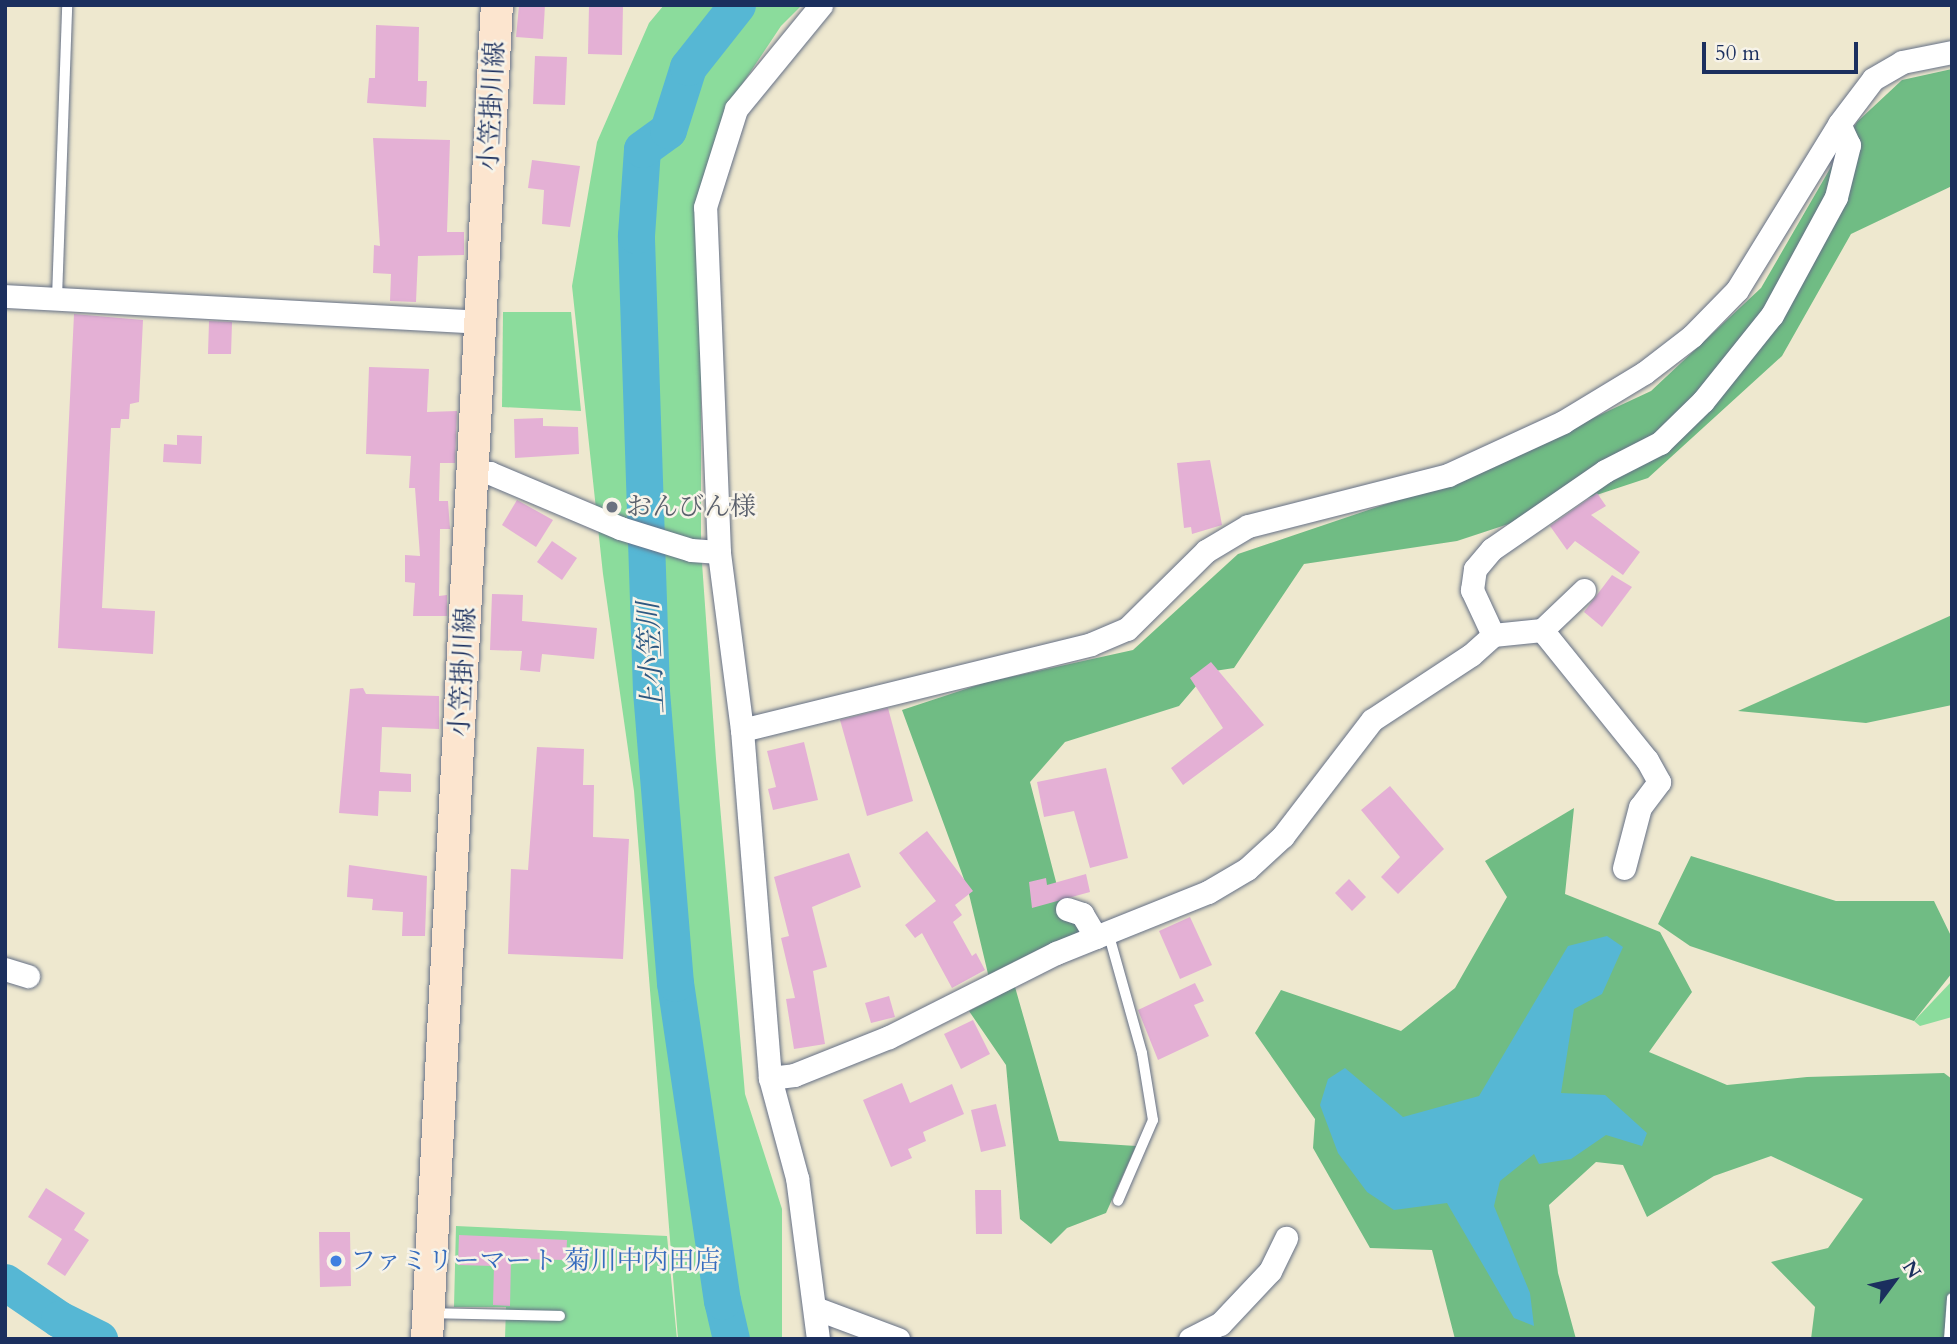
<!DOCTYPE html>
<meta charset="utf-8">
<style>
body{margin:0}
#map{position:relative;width:1957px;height:1344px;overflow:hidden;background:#eee8cf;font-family:Cardo,"Noto Serif JP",serif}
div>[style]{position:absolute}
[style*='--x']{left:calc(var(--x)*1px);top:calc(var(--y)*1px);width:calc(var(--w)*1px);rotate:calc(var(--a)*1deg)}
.green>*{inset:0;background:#8bdc9c}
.forest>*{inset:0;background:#70bc84}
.water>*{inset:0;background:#56b7d4}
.river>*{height:37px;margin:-18.5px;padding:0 18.5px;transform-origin:18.5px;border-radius:18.5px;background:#56b7d4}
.building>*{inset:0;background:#e4b0d5}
.roads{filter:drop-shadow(0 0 2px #657086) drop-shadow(0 0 2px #657086)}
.service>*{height:10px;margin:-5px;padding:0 5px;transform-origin:5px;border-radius:5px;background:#fff}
.minor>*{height:23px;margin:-11.5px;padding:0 11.5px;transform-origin:11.5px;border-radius:11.5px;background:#fff}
.secondary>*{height:32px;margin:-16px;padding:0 16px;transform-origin:16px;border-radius:16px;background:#fce5cf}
.dots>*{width:19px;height:19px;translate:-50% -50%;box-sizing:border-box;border:4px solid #f7f3e8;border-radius:50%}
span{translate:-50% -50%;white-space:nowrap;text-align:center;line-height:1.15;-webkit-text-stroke:5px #f7f3e8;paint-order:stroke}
.street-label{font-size:26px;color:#1b2f5e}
.worship-label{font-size:26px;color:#5b616d}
.left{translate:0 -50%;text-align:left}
.shop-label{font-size:26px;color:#366cbe}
.water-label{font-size:28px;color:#2d5881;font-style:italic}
.frame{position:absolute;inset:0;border:7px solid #1b2f5e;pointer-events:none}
.north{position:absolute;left:1859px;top:1246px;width:70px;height:70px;-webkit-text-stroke:5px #f7f3e8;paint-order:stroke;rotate:57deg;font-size:19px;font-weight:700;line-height:28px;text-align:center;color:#1b2f5e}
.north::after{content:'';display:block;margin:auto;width:24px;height:32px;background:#1b2f5e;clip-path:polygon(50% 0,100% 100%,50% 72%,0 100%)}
.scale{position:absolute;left:1702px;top:42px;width:156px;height:32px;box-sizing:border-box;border:4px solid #1b2f5e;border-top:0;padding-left:9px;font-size:21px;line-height:24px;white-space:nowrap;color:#1b2f5e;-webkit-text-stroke:5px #f7f3e8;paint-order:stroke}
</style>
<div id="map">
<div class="green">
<div style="clip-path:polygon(664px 5px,802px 5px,781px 26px,727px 107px,701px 359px,701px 549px,716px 759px,745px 1094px,782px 1209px,782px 1339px,678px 1339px,634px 791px,603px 574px,572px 286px,597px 142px,649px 23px)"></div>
<div style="clip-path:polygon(503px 312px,571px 312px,581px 411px,502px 407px)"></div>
<div style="clip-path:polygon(1952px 981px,1952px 1017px,1920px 1026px,1914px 1021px)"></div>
<div style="clip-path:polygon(456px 1226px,667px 1236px,677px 1339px,505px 1339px,506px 1307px,454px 1307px)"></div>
</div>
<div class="forest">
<div style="clip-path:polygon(1952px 69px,1952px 186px,1851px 234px,1782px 356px,1648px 478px,1457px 541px,1304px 564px,1234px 668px,1208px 672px,1179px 706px,1065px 742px,1030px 782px,1061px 901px,1098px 931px,989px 978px,968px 890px,902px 710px,987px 682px,1133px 650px,1238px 554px,1469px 476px,1651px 391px,1761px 288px,1857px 122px,1902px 80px)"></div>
<div style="clip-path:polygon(1952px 615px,1952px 705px,1866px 723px,1738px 711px)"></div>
<div style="clip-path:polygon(1574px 808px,1565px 894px,1660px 932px,1692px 992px,1649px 1052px,1727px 1085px,1807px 1077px,1944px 1073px,1952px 1079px,1952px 1339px,1811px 1339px,1815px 1307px,1771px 1262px,1828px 1248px,1863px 1199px,1771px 1156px,1714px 1176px,1647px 1217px,1623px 1165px,1596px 1162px,1549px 1205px,1558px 1273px,1576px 1339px,1455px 1339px,1432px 1250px,1370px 1248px,1313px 1148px,1315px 1119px,1255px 1033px,1281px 990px,1401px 1031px,1455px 988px,1507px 897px,1485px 861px)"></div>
<div style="clip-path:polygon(1691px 856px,1836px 901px,1934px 901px,1952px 938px,1952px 973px,1914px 1021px,1690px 946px,1658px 924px)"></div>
<div style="clip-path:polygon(1015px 987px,1059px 1141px,1136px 1146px,1106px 1213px,1067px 1228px,1051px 1244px,1020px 1219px,1006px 1065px,969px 1011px)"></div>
</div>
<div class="water">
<div style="clip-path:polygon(1607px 936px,1623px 947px,1602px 994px,1574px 1009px,1561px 1093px,1605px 1095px,1647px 1133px,1642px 1146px,1606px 1135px,1571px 1159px,1539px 1164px,1534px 1154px,1500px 1181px,1494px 1206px,1530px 1293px,1534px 1326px,1514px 1318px,1447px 1203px,1394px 1210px,1367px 1192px,1338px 1153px,1320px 1105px,1328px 1079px,1345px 1068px,1403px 1117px,1479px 1096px,1568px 946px)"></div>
</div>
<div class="river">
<div style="--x:5;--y:1282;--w:65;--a:34.4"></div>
<div style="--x:59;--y:1319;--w:45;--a:26.6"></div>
<div style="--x:731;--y:1339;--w:39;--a:-103"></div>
<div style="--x:722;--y:1301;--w:321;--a:-98.4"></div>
<div style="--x:675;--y:983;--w:293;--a:-94.7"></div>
<div style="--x:651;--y:691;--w:456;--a:-91.9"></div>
<div style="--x:636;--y:235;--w:86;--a:-86"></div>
<div style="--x:642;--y:149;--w:32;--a:-36"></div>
<div style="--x:668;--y:130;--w:66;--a:-72.4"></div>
<div style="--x:688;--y:67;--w:79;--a:-51.7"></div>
</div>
<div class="building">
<div style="clip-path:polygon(519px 5px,545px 5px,543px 39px,516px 37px)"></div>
<div style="clip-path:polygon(589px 5px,623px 5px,622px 55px,588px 54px)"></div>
<div style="clip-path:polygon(376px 25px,419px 27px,418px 81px,427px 81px,426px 107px,367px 103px,369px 78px,375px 78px)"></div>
<div style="clip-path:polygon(535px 56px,567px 57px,565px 105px,533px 104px)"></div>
<div style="clip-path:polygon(373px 138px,450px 140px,447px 232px,464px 232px,464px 255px,418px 256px,416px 302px,390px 301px,391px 274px,373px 273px,374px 245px,380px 246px)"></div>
<div style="clip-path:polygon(532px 160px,580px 166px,570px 227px,542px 224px,544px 190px,528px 188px)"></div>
<div style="clip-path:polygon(74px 314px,143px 320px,139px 402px,130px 404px,129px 419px,121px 419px,120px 428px,111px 428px,102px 608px,155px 611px,153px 654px,58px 648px)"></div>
<div style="clip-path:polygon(209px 321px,232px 322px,231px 354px,208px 354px)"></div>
<div style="clip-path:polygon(369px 367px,429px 369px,427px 412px,457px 411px,455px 463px,440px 463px,439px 501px,448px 501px,450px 529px,440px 529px,439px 596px,447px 595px,447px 616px,413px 616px,415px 583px,405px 582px,405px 555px,420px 556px,415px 488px,409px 488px,411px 456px,366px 454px)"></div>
<div style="clip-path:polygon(543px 418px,543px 426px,578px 427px,579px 454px,515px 458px,514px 419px)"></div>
<div style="clip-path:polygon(177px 435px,202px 436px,201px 464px,163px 462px,164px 444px,177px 445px)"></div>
<div style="clip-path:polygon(1210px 460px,1222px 525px,1192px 534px,1191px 527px,1184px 528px,1177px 463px)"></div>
<div style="clip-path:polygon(1597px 493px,1606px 506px,1591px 515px,1640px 552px,1623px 575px,1575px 541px,1567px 550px,1550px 526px)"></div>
<div style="clip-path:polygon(517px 500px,553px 520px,536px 547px,502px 525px)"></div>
<div style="clip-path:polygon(552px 541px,577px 558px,562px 580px,537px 562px)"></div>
<div style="clip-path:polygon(1612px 575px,1632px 587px,1602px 627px,1584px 612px)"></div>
<div style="clip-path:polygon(492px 594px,523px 595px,522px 621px,597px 628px,594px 659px,542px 654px,540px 672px,520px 670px,522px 651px,490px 650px)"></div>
<div style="clip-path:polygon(1211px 662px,1264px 725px,1183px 785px,1171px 768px,1223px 728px,1190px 678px)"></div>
<div style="clip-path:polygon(363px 688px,366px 694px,439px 696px,439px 729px,382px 727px,380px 772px,411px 774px,411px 792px,379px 791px,378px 816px,339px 813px,350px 689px)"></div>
<div style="clip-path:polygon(888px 708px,913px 801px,867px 816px,840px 720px)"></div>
<div style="clip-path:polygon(804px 742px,818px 800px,773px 810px,768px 789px,776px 787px,767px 751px)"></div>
<div style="clip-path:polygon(537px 747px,584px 749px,583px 785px,594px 785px,593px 837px,629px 839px,623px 959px,508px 954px,511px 869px,528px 870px)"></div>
<div style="clip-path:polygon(1106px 768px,1128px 858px,1090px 868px,1074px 811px,1044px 817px,1037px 782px)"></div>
<div style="clip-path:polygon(1390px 786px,1444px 849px,1398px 894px,1381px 877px,1400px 857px,1361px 810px)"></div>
<div style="clip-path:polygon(927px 831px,973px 891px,955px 905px,962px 915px,953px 922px,972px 956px,976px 953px,985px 970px,952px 988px,922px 933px,915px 938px,905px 925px,936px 901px,899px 853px)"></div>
<div style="clip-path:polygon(849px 853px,861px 887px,812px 907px,827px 967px,813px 971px,825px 1044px,794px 1049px,786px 999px,795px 998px,781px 938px,789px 936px,774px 877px)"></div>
<div style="clip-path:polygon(349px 865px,427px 876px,425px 936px,402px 936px,403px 912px,372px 910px,373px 899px,347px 897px)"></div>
<div style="clip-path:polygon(1086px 874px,1090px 892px,1032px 908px,1029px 882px,1046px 878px,1047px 885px)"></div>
<div style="clip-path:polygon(1349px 879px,1366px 897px,1352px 911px,1335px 893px)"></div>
<div style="clip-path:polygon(1190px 917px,1212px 965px,1180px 979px,1159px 931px)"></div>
<div style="clip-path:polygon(1195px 983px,1204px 1001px,1194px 1005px,1209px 1036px,1158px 1060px,1138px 1010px)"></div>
<div style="clip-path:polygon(889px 996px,895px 1017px,871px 1023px,865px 1003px)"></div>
<div style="clip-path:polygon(973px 1020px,990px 1054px,961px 1069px,944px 1034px)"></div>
<div style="clip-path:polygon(902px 1083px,910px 1103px,952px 1084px,964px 1114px,923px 1132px,926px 1141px,908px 1149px,912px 1158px,891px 1167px,863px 1100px)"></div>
<div style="clip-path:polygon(996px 1104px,1006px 1146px,981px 1152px,971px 1110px)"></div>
<div style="clip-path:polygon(46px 1188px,85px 1213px,74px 1230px,89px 1240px,65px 1276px,47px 1264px,62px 1239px,28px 1217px)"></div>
<div style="clip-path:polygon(975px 1190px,1001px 1190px,1002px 1234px,976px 1234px)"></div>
<div style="clip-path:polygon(319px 1232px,350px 1232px,351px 1286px,320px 1287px)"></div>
<div style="clip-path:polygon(459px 1235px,567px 1240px,566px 1260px,511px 1259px,510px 1306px,493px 1305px,494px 1266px,458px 1265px)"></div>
</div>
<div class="roads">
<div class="service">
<div style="--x:57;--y:298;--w:293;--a:-88"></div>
<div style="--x:1108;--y:932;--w:126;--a:74.3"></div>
<div style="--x:1142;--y:1053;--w:68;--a:80.7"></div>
<div style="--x:1153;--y:1120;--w:88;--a:113.4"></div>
<div style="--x:430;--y:1313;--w:130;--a:1.3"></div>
<div style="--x:1949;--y:1339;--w:41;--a:-85.8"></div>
</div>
<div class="minor">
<div style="--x:5;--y:296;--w:477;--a:3.1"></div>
<div style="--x:473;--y:472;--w:17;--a:3"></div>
<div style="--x:490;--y:473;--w:141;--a:22.9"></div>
<div style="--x:620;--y:528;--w:74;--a:17.2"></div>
<div style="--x:691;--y:550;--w:28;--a:4"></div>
<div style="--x:1542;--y:630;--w:167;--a:51.1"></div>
<div style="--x:1647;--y:760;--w:25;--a:61"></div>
<div style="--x:1659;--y:782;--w:31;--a:127"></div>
<div style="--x:1640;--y:807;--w:63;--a:104.7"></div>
<div style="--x:1493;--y:635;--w:49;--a:-5.8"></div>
<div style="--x:1542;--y:630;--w:58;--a:-43.6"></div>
<div style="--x:742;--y:730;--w:359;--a:-13.8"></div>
<div style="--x:1091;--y:644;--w:39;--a:-23"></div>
<div style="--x:1127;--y:629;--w:111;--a:-44.6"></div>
<div style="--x:1206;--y:551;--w:49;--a:-30.8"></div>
<div style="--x:1248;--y:526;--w:206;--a:-14.3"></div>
<div style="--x:1448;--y:475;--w:127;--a:-24.7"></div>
<div style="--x:1563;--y:422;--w:95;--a:-31.2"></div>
<div style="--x:1644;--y:373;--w:61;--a:-37.6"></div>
<div style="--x:1692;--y:336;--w:64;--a:-45.6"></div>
<div style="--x:1737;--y:290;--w:195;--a:-58.4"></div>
<div style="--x:1839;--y:124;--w:56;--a:-52.9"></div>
<div style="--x:1873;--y:79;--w:34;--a:-30"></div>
<div style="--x:1902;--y:62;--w:51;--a:-11.3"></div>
<div style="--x:1067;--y:909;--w:16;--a:18"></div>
<div style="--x:1082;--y:914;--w:27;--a:59"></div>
<div style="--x:5;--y:969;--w:24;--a:17"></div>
<div style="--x:770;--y:1078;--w:24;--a:-7"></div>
<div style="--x:794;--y:1075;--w:102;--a:-21.8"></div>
<div style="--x:889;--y:1037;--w:187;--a:-26.7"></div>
<div style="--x:1056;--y:953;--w:164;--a:-21.9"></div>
<div style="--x:1208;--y:892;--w:45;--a:-30.5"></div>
<div style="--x:1247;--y:869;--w:49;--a:-42.5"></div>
<div style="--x:1283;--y:836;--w:146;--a:-52.5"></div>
<div style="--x:1372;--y:720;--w:118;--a:-33.3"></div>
<div style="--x:1471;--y:655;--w:30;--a:-42"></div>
<div style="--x:1493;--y:635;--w:50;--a:-115"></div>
<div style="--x:1472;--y:590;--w:21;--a:-82"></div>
<div style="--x:1475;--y:569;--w:26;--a:-50"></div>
<div style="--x:1492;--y:549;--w:137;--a:-34.6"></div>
<div style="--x:1605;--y:471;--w:62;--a:-27"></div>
<div style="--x:1660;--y:443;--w:60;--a:-44.3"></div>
<div style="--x:1703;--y:401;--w:110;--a:-51.3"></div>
<div style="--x:1772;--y:315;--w:134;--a:-61.5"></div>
<div style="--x:1836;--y:197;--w:54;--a:-76"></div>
<div style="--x:1849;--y:145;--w:23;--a:-115"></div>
<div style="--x:815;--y:1308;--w:89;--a:20.5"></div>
<div style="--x:818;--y:1339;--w:162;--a:-97.4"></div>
<div style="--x:797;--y:1178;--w:104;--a:-105.1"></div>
<div style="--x:770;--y:1078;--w:349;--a:-94.6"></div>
<div style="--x:742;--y:730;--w:179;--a:-97.4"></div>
<div style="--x:719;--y:552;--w:345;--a:-92.3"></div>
<div style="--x:705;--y:207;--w:103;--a:-72.4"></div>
<div style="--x:736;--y:109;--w:134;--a:-50.7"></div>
<div style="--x:1190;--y:1339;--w:34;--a:-27"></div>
<div style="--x:1220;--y:1324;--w:73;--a:-46.7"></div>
<div style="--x:1270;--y:1271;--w:37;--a:-64"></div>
</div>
<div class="secondary">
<div style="--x:427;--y:1339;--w:1336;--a:-87"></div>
</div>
</div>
<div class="dots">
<div style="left:612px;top:507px;background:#6b7280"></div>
<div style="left:336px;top:1261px;background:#3f7fe0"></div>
</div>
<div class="street-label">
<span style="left:492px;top:106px;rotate:-87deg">小笠掛川線</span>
<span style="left:463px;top:672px;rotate:-87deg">小笠掛川線</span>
</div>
<div class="worship-label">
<span class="left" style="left:626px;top:507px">おんびん様</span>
</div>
<div class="shop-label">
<span class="left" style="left:350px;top:1261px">ファミリーマート 菊川中内田店</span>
</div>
<div class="water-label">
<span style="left:651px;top:658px;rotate:-93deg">上小笠川</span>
</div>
<div class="frame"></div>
<div class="north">N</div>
<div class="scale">50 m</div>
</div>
